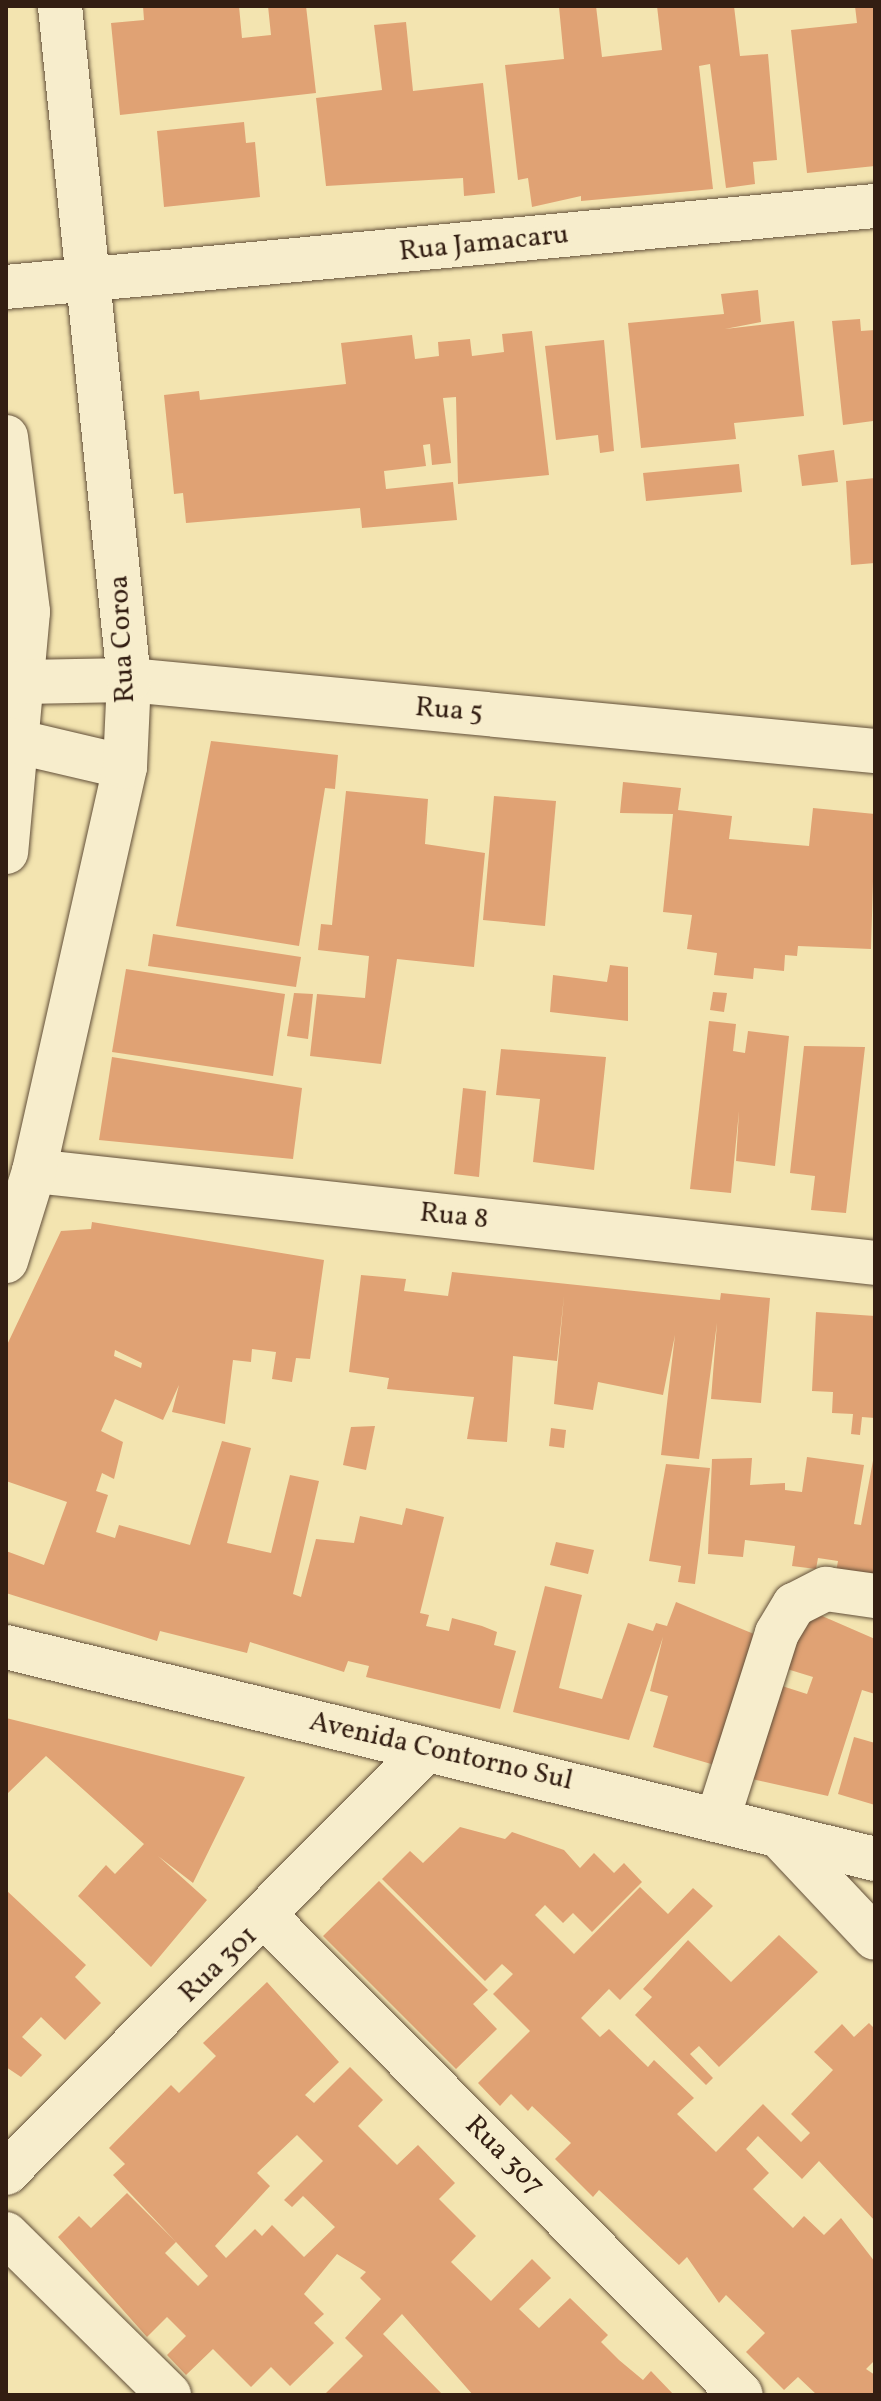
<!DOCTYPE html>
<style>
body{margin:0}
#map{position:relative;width:881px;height:2401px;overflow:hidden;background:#f3e4b0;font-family:Vollkorn,serif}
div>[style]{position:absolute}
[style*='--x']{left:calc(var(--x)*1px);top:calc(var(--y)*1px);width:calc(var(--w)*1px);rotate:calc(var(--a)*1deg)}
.building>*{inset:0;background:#e0a274}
.roads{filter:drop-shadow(0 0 2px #63503a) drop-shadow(0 0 2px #63503a)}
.minor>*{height:44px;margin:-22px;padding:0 22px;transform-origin:22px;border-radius:22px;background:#f7edcc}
.tertiary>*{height:44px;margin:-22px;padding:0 22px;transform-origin:22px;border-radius:22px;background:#f7edcc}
span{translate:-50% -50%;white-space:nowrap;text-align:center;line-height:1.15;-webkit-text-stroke:6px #f7edcc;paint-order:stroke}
.street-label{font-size:28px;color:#331e12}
.frame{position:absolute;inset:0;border:8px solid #331e12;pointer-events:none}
</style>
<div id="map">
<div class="building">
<div style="clip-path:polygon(143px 6px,239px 6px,242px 38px,271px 35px,268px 6px,306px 6px,316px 93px,120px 115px,111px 23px,144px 20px)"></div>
<div style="clip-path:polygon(596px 6px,602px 57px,662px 50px,657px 6px,734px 6px,740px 56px,768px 54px,777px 160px,753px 162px,755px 184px,726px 188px,710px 64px,699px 66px,713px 189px,581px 201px,581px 196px,532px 207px,528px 178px,518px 180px,505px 65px,564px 59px,559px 7px)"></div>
<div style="clip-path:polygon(855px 6px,875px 6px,875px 166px,807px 173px,791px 30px,857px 23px)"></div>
<div style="clip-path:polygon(406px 22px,413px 91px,483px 83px,495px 193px,464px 196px,463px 178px,326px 186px,316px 98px,382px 90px,374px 25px)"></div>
<div style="clip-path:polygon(244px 122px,246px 143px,255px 142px,260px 197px,164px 207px,157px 131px)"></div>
<div style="clip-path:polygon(758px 290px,761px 322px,725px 329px,794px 321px,804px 416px,734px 423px,736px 439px,641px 448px,628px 323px,724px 314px,721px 294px)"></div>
<div style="clip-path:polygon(860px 319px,861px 331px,875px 330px,875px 410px,873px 421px,843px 425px,832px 321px)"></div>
<div style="clip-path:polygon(532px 331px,549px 475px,458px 484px,456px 397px,443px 398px,451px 463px,432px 465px,430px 444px,423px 445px,426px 466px,384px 471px,386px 489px,453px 482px,457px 520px,362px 528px,360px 508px,186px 523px,183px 493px,174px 494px,164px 395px,199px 391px,200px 400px,346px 384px,341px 343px,412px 335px,415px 359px,439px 356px,438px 342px,470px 339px,472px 356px,504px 352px,502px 334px)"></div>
<div style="clip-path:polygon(604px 340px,614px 451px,600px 453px,598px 435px,556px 440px,545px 346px)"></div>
<div style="clip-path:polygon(834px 450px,838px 482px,802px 486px,798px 455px)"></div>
<div style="clip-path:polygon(739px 464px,742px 492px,646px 501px,643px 473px)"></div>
<div style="clip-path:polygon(875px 478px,875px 563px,851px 565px,846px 481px)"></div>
<div style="clip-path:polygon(211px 741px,338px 755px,335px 789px,325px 788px,299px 946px,176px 926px)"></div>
<div style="clip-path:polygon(623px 782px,681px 788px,678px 810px,732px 816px,729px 839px,809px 846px,813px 808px,875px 814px,871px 949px,798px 946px,797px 956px,785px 955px,784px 971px,754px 968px,753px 979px,714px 975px,717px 953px,687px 949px,692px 915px,663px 912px,673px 814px,620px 813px)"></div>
<div style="clip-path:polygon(346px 791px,428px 799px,425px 844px,485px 853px,474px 967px,397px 959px,381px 1064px,310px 1056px,317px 994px,365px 998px,369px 956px,318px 950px,321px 924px,332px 925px)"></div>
<div style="clip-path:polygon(494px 796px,556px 801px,545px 926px,483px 920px)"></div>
<div style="clip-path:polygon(153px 934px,301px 957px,296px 987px,148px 966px)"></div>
<div style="clip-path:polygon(610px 965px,628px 967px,628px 1021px,550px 1012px,553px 975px,607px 982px)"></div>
<div style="clip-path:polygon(126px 969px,285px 994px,273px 1076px,112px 1052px)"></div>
<div style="clip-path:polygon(713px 992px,727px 993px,724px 1012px,710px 1010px)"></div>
<div style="clip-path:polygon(294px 993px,313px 994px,308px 1039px,287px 1036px)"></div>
<div style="clip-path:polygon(709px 1021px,736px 1024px,733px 1051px,745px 1053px,748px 1031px,789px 1036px,775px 1166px,736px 1161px,739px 1111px,731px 1193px,690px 1189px)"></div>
<div style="clip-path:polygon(804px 1046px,865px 1047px,846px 1213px,811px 1210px,815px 1176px,790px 1173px)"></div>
<div style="clip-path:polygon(501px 1049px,606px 1057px,594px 1170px,533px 1162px,540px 1099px,496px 1095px)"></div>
<div style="clip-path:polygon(112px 1057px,302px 1088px,293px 1159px,99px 1140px)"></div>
<div style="clip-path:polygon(463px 1088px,486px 1091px,479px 1177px,454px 1174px)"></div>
<div style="clip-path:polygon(evenodd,92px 1222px,324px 1260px,310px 1359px,296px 1358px,292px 1382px,272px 1379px,276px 1352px,252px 1349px,251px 1362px,233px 1360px,225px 1424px,172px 1412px,179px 1385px,163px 1420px,115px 1399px,101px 1431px,123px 1442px,114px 1479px,102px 1473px,96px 1491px,108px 1495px,96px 1532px,115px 1538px,119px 1525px,190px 1545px,222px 1441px,251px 1448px,227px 1543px,271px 1553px,290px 1475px,319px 1481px,293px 1594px,301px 1597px,316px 1539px,354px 1543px,360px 1516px,402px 1525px,406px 1508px,444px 1517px,420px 1613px,429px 1615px,426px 1626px,449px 1631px,452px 1618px,482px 1626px,497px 1632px,494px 1645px,516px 1651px,500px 1709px,366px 1677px,369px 1666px,348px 1661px,344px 1672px,250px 1642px,247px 1653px,160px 1631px,157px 1641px,6px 1593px,6px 1551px,44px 1565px,67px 1502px,6px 1481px,6px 1347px,61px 1231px,91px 1229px,92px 1222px,115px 1350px,142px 1363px,141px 1368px,114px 1356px,115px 1350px)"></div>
<div style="clip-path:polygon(452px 1272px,720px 1300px,721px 1293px,770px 1298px,761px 1403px,711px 1399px,717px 1323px,699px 1459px,661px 1455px,675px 1335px,663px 1395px,598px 1382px,593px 1410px,554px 1404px,564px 1296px,557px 1361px,513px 1356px,507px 1442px,467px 1439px,474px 1397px,387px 1389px,389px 1378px,349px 1372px,361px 1275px,406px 1279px,404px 1291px,448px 1296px)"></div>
<div style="clip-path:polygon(816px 1312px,875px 1316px,875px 1418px,862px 1417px,860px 1435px,851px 1434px,853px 1414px,832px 1413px,833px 1392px,812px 1391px)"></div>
<div style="clip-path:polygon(375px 1426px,366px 1470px,343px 1465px,351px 1427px)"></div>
<div style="clip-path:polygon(551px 1428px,566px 1430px,564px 1448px,549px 1446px)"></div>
<div style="clip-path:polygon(875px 1450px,875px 1577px,836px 1572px,838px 1561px,818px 1558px,816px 1569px,792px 1566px,795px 1546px,745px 1540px,743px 1557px,708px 1554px,712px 1459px,752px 1458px,750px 1485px,785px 1483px,785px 1490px,802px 1492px,807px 1457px,864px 1465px,854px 1524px,861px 1525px)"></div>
<div style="clip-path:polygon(666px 1464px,710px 1468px,695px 1584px,678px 1582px,681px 1566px,649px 1561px)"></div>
<div style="clip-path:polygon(556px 1542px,594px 1550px,588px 1574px,550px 1565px)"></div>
<div style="clip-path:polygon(545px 1586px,582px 1595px,559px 1688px,602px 1699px,628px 1623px,653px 1631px,656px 1623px,667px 1626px,676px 1602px,754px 1634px,718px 1766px,653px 1747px,668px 1696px,650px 1691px,663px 1637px,629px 1740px,513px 1712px)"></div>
<div style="clip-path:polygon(806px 1609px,875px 1639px,875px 1694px,862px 1690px,828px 1796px,752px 1779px,782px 1686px,807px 1694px,813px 1677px,787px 1669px)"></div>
<div style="clip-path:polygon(6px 1718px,245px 1777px,193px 1883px,158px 1856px,207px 1900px,151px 1967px,78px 1896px,106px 1865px,115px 1874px,144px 1844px,46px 1756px,6px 1795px)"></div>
<div style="clip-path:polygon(854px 1737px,875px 1743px,875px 1805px,838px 1794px)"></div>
<div style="clip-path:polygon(460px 1827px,505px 1839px,512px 1832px,564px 1850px,580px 1868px,594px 1853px,614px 1873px,624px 1863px,642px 1882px,592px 1932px,573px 1913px,563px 1923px,545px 1905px,535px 1915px,574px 1954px,640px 1887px,668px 1914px,693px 1888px,713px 1906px,620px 2000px,609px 1989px,581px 2018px,600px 2037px,609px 2029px,648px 2067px,654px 2060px,694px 2098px,677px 2114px,716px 2152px,763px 2104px,801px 2142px,810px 2133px,791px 2114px,833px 2070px,814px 2052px,842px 2024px,854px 2037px,869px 2023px,875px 2029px,875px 2221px,819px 2161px,802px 2179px,758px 2136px,746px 2149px,769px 2173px,753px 2189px,793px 2228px,804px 2216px,824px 2235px,841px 2218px,875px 2262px,875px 2360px,866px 2369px,875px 2375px,875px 2395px,817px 2395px,798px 2377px,784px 2390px,746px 2352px,765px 2333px,726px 2295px,719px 2303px,687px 2257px,679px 2265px,599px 2190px,593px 2197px,555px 2159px,571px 2143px,532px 2106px,528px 2111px,511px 2094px,500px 2106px,478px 2083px,530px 2031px,493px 1994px,513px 1974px,502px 1964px,485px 1981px,382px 1879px,410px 1851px,423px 1863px)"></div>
<div style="clip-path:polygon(379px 1881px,488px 1990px,473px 2004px,497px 2029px,456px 2069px,323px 1936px)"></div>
<div style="clip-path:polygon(6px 1890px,86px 1965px,75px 1977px,101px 2003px,65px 2040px,41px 2017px,22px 2037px,42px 2055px,21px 2077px,6px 2067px)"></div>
<div style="clip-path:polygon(779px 1935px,818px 1972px,719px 2067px,699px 2046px,690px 2054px,713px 2078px,706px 2085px,635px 2015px,652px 1997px,643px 1989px,688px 1940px,731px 1982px)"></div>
<div style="clip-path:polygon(evenodd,267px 1982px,339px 2062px,305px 2095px,314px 2103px,350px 2067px,383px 2100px,358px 2126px,397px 2165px,418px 2145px,455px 2183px,439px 2199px,476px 2236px,451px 2262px,491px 2301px,532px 2259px,551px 2278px,519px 2309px,539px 2328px,570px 2298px,608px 2335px,601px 2342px,619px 2360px,643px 2380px,651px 2371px,674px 2395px,473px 2395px,402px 2314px,383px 2334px,443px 2395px,324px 2395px,363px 2356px,345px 2338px,381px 2299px,360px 2278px,366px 2272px,337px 2254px,304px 2294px,324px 2314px,314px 2323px,334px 2343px,290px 2386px,271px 2367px,251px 2387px,213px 2349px,186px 2375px,167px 2355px,186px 2336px,167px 2317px,147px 2337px,58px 2237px,79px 2216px,91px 2228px,127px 2193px,176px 2242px,165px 2253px,198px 2286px,208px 2276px,113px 2175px,125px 2164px,109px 2148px,171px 2085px,179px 2093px,216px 2056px,203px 2043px,267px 1982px,297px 2135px,323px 2161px,284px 2200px,292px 2207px,303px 2196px,335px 2227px,304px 2257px,272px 2225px,262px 2236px,255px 2229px,226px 2258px,215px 2246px,270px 2186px,257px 2173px,297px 2135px)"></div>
</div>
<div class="roads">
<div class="minor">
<div style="--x:6;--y:287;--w:873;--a:-5.33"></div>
<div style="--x:6;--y:437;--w:176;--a:82.8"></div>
<div style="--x:28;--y:612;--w:241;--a:95.2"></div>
<div style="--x:23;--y:682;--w:106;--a:-1.1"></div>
<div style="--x:129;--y:680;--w:749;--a:5.44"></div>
<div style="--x:6;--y:739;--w:122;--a:13.2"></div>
<div style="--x:34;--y:1171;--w:846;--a:6.24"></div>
<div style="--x:6;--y:1261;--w:94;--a:-72.7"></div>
<div style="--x:34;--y:1171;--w:414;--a:-77.3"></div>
<div style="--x:125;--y:767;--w:87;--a:-87.4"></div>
<div style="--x:129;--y:680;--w:678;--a:-95.85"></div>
<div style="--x:718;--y:1818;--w:194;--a:-72.3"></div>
<div style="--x:777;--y:1633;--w:33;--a:-59"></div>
<div style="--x:794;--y:1605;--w:36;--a:-27"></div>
<div style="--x:826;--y:1589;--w:49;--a:8.1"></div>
<div style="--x:778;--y:1835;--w:141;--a:46.7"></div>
<div style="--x:267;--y:1918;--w:672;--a:45.18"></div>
<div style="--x:6;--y:2173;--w:596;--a:-45.2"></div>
<div style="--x:6;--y:2234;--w:229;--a:44.6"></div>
</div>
<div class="tertiary">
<div style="--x:6;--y:1647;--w:894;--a:13.71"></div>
</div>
</div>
<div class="street-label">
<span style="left:484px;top:244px;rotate:-6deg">Rua Jamacaru</span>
<span style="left:123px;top:639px;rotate:-93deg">Rua Coroa</span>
<span style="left:449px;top:711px;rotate:5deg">Rua 5</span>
<span style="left:454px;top:1217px;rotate:6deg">Rua 8</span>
<span style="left:441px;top:1752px;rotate:13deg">Avenida Contorno Sul</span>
<span style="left:219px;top:1965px;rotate:-44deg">Rua 301</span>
<span style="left:504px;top:2156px;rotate:45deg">Rua 307</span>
</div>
<div class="frame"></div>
</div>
